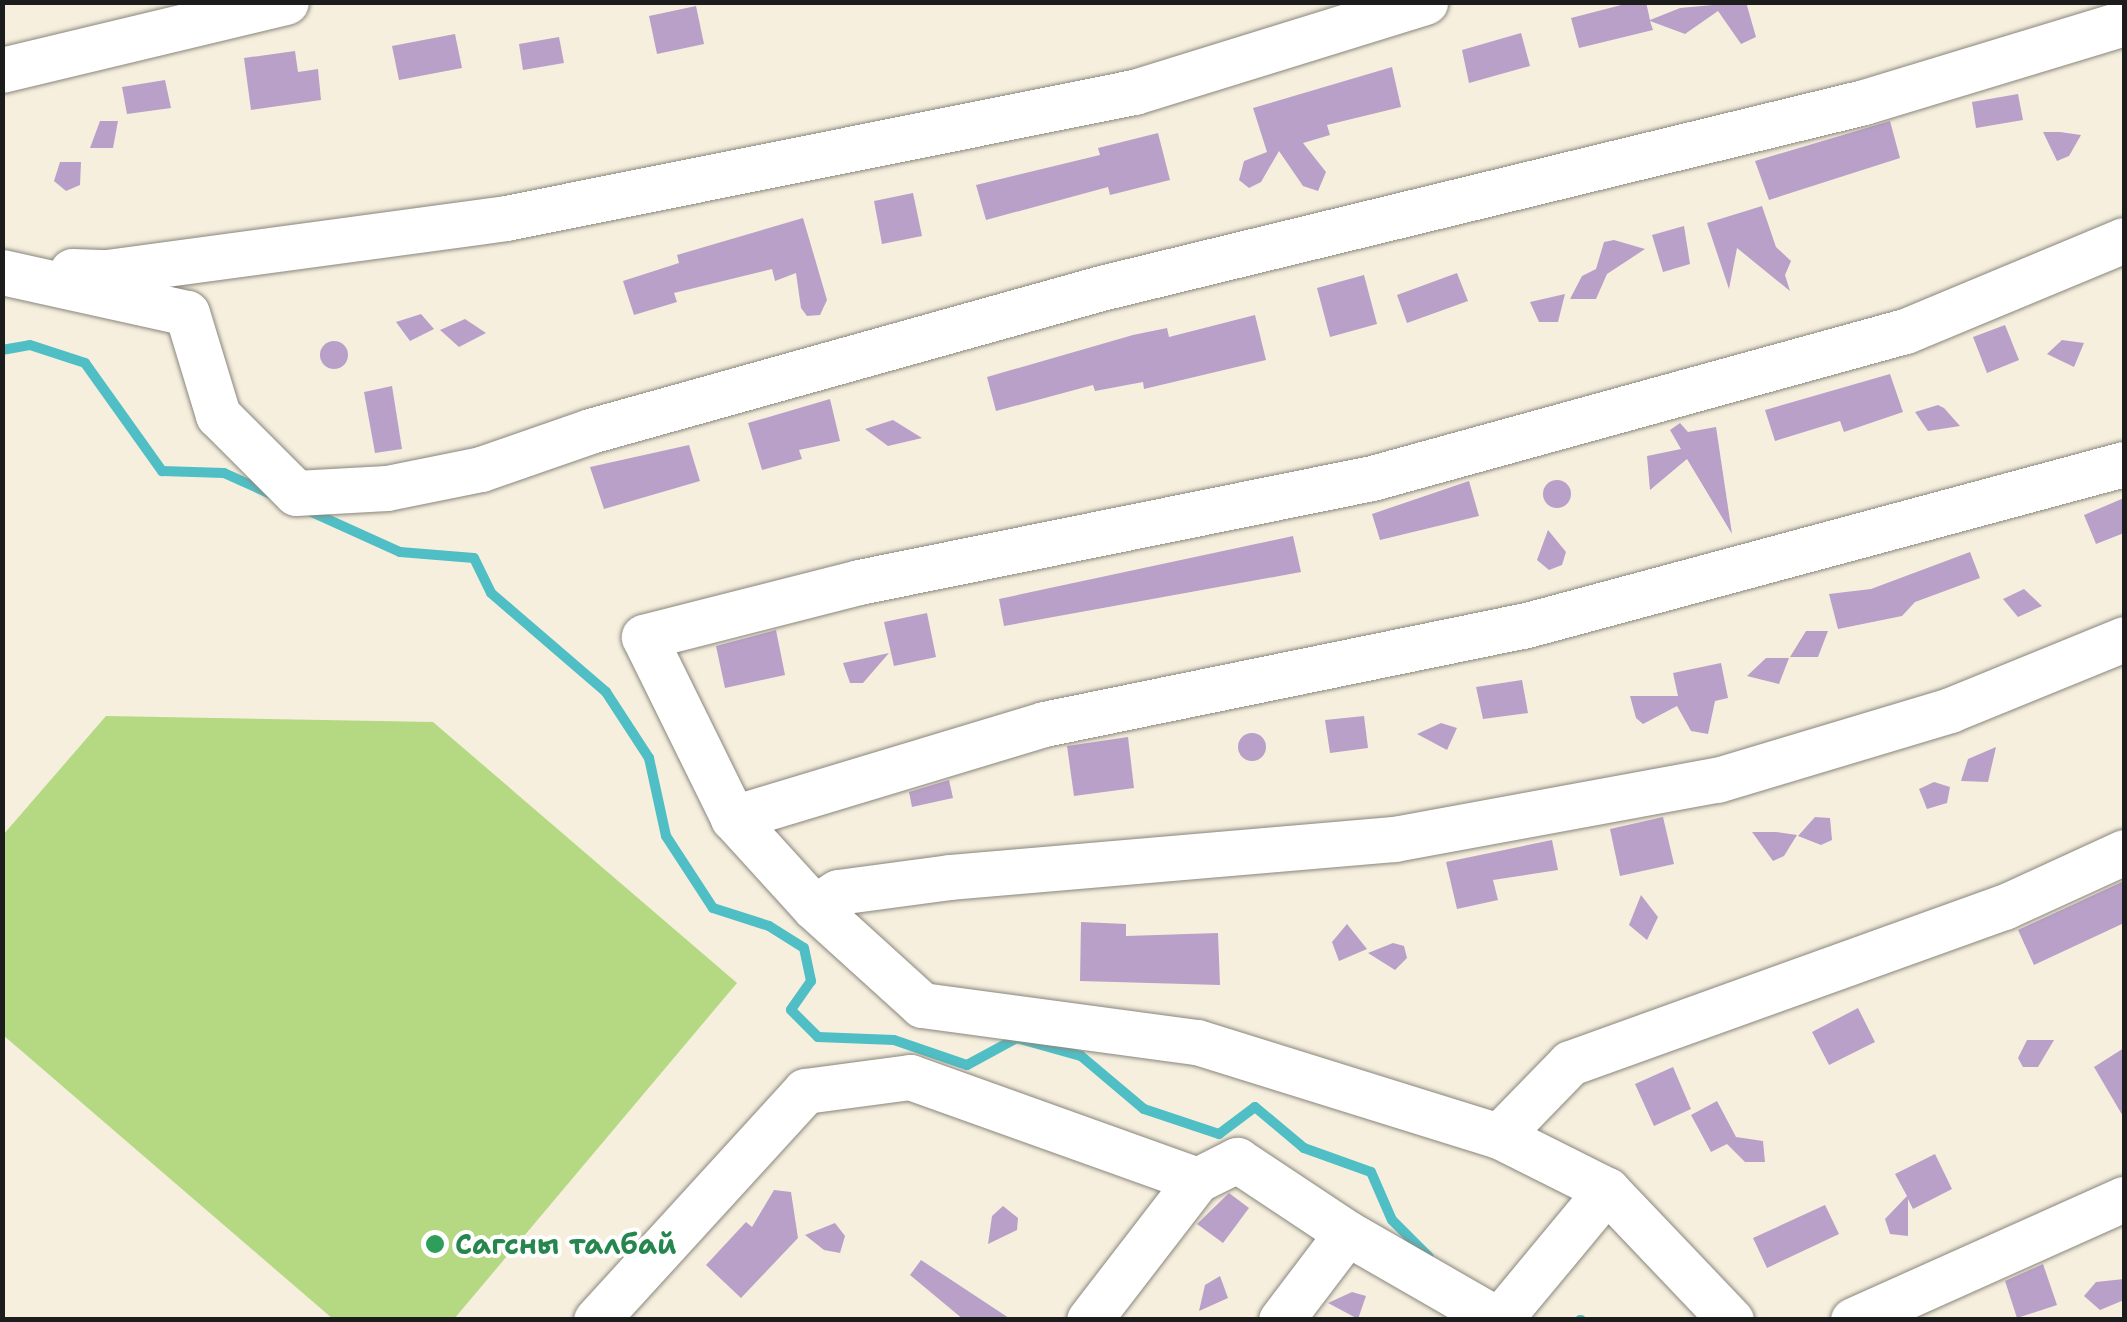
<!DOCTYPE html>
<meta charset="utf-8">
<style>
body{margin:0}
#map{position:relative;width:2127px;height:1322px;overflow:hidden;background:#f6efde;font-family:"Shantell Sans",sans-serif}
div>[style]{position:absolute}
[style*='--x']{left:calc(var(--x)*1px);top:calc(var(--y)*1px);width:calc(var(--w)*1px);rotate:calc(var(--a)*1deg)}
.green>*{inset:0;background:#b4d982}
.stream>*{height:10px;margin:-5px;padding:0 5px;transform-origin:5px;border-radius:5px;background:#50bec5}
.building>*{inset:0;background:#b9a0c8}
.round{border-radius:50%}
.roads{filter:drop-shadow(0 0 2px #89867d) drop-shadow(0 0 2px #89867d)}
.minor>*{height:45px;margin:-22.5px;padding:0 22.5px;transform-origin:22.5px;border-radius:22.5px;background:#fff}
.dots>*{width:28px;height:28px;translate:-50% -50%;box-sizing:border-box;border:5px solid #fff;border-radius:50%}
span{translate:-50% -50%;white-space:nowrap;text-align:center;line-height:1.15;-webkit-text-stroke:8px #fff;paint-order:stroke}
.leisure-label{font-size:28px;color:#27864d;font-weight:700}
.left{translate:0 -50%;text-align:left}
.frame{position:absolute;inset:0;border:5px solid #1c1c1c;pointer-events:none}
</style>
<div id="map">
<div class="green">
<div style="clip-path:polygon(106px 716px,433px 722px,737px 983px,454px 1319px,333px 1319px,3px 1035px,3px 835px)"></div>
</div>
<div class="stream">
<div style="--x:2;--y:350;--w:28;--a:-10"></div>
<div style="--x:30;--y:345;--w:58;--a:18.1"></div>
<div style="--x:85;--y:363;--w:133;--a:54.5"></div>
<div style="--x:162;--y:471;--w:62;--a:1.8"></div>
<div style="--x:224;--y:473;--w:54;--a:24.2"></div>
<div style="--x:307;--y:510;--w:102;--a:24.3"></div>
<div style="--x:400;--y:552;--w:74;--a:4.6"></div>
<div style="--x:474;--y:558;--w:39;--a:64"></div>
<div style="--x:491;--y:593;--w:152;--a:40.7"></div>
<div style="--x:606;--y:692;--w:79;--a:56.9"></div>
<div style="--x:649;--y:758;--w:80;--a:77.7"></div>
<div style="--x:666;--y:836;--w:86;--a:56.9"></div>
<div style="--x:713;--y:908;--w:59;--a:17.8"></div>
<div style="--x:769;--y:926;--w:41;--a:32.2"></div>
<div style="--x:804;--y:948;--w:34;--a:78"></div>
<div style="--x:811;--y:981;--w:35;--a:125"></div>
<div style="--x:791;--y:1010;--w:38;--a:45"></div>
<div style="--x:818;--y:1037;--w:76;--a:2.3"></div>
<div style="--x:894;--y:1040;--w:77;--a:18.9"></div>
<div style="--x:967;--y:1065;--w:57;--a:-28.4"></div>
<div style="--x:1017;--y:1038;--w:66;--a:15.7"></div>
<div style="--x:1081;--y:1056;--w:82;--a:40.1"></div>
<div style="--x:1144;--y:1109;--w:79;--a:18.4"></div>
<div style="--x:1219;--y:1134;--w:45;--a:-36.9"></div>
<div style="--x:1255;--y:1107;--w:64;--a:39.9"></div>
<div style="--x:1304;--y:1148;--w:71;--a:19.7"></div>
<div style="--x:1371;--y:1172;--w:52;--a:66.4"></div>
<div style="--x:1392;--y:1220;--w:52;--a:45"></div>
<div style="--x:1580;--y:1320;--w:1;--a:0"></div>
</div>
<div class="building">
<div style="clip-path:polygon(1633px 2px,1646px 2px,1650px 20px,1680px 8px,1746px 2px,1756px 37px,1741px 44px,1718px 11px,1685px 34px,1650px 21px,1653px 30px,1579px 48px,1571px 18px)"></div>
<div style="clip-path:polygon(696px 6px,704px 44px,657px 54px,649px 16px)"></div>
<div style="clip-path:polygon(1521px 33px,1530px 66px,1469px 83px,1462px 50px)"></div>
<div style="clip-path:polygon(455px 34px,462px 68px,399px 80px,392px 46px)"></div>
<div style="clip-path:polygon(559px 37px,564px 63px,523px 70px,519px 44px)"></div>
<div style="clip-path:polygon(295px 51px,298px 72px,318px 69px,321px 100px,251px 110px,244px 58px)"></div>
<div style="clip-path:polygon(1392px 67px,1401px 107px,1327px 125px,1330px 135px,1303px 143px,1326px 172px,1318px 191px,1303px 186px,1279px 151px,1261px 182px,1249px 188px,1239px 180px,1244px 161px,1267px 152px,1253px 108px)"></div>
<div style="clip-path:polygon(165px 80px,171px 108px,127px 114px,122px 87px)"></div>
<div style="clip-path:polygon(2018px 94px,2023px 120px,1976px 128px,1972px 102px)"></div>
<div style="clip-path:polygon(100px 121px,118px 121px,113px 148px,90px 148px)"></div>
<div style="clip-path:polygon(1890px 121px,1900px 158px,1769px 200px,1755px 161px)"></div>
<div style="clip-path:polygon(2043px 132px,2060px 132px,2081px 135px,2069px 156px,2057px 161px)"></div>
<div style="clip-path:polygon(1158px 133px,1170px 180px,1110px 195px,1108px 187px,986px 220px,976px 185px,1100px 155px,1098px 148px)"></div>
<div style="clip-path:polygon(60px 162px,81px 162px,80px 185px,66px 191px,54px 181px)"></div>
<div style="clip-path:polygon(913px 193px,922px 236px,882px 244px,874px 201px)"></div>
<div style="clip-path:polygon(1762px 206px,1776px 247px,1791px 261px,1785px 275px,1790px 291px,1737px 248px,1729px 289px,1707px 223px)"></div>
<div style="clip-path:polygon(803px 218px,827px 300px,820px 315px,807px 316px,801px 308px,796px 273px,775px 281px,772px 269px,674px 293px,677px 302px,634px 315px,623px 281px,679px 263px,677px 255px)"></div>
<div style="clip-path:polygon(1684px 226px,1690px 264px,1663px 272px,1652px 235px)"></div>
<div style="clip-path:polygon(1614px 240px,1645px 249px,1607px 274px,1596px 299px,1570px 299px,1582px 276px,1596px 269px,1604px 242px)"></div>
<div style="clip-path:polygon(1457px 273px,1468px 301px,1407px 323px,1397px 295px)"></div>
<div style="clip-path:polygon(1364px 275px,1377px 324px,1330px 337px,1317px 288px)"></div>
<div style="clip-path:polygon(1565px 294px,1558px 322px,1539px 322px,1530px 302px)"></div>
<div style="clip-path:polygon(421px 314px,434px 329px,410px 341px,396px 322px)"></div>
<div style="clip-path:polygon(1255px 315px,1266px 360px,1144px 389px,1143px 382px,1095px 391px,1093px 385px,996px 411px,987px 377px,1133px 335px,1167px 328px,1169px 337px)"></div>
<div style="clip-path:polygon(465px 319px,486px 333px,459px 347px,440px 330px)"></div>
<div style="clip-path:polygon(2005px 325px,2019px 360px,1987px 373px,1973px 337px)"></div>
<div style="clip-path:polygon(2062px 340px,2084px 343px,2074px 367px,2047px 354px)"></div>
<div class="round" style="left:320px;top:341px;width:28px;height:28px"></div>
<div style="clip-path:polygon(1890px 374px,1903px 412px,1844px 432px,1840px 421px,1775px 441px,1765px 410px)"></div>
<div style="clip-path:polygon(392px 386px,402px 449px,375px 453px,364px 392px)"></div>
<div style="clip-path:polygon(830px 399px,840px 441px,799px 450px,802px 459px,762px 470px,748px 423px)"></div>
<div style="clip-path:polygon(1938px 405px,1944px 408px,1960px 426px,1928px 431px,1915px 412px)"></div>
<div style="clip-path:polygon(893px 420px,922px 438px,888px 446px,865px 429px)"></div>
<div style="clip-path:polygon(1680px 423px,1688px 432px,1716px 427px,1732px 534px,1687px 459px,1650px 490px,1647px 456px,1681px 449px,1670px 430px)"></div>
<div style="clip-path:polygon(689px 445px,700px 481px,604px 509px,590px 467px)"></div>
<div class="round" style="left:1543px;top:480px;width:28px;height:28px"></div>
<div style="clip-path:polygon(1469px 481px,1479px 516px,1380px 540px,1372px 514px)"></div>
<div style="clip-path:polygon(2124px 498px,2124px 533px,2096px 544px,2084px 515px)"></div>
<div style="clip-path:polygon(1548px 530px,1566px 552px,1562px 565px,1549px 570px,1537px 560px)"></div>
<div style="clip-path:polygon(1293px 536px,1301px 572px,1004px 626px,999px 599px)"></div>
<div style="clip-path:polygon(1970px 552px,1980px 578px,1915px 602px,1902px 616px,1838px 629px,1829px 594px,1871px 589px)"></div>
<div style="clip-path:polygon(2024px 589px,2042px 606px,2018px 617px,2003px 599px)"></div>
<div style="clip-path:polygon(927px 613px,936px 657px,894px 666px,884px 622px)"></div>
<div style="clip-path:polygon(776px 630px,785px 675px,725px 688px,716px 646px)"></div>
<div style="clip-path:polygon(1806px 631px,1828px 631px,1818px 657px,1790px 657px)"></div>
<div style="clip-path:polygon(889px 653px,863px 683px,850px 683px,843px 663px)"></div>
<div style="clip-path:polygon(1766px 658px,1789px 658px,1779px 684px,1747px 676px)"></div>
<div style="clip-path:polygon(1721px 663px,1728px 698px,1715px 701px,1708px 734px,1691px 731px,1677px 706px,1643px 724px,1636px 718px,1630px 696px,1678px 696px,1673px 673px)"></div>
<div style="clip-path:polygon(1522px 680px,1528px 713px,1483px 719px,1476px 687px)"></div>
<div style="clip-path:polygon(1364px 716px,1368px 748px,1330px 753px,1325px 720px)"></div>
<div style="clip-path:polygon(1441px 723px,1457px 728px,1447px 750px,1417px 734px)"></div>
<div class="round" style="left:1238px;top:733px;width:28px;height:28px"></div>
<div style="clip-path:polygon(1128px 737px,1134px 788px,1074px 796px,1067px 746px)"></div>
<div style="clip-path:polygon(1996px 747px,1988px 782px,1961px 781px,1968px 759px)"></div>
<div style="clip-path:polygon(949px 780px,953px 798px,912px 807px,909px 792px)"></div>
<div style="clip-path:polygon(1934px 782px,1950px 787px,1947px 803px,1927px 809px,1919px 789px)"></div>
<div style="clip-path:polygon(1663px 817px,1674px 864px,1620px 876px,1610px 829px)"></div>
<div style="clip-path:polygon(1815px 817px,1830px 818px,1832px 840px,1821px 845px,1798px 836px)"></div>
<div style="clip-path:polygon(1752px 832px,1776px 832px,1797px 835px,1784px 856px,1773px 861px)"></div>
<div style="clip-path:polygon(1552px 840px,1558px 870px,1493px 880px,1498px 900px,1457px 909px,1446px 862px)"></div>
<div style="clip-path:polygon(2124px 881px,2124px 923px,2034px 965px,2018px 930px)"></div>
<div style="clip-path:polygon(1641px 895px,1658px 917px,1647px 940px,1629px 925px)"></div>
<div style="clip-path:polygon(1081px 922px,1126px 924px,1126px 936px,1218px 933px,1220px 985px,1080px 981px)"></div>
<div style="clip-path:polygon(1347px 924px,1367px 949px,1339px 961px,1332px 942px)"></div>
<div style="clip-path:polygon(1393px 943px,1404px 946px,1407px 958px,1395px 970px,1368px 953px)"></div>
<div style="clip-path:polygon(1858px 1008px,1875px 1042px,1829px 1065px,1812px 1032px)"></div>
<div style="clip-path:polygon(2027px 1040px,2054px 1040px,2038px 1067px,2023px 1067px,2018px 1058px)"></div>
<div style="clip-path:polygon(2124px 1048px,2124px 1118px,2094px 1067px)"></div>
<div style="clip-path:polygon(1673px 1067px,1691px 1109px,1654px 1126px,1635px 1084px)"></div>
<div style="clip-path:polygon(1717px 1101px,1736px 1137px,1763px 1141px,1765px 1162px,1745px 1162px,1727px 1144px,1711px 1152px,1691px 1115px)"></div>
<div style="clip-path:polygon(1935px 1154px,1952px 1189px,1913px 1209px,1908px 1199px,1908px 1236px,1890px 1234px,1885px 1219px,1907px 1196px,1895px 1174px)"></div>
<div style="clip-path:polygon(774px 1190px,791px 1192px,798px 1238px,741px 1298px,706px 1265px,746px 1222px,752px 1227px)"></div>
<div style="clip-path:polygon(1229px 1193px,1249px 1208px,1223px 1243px,1197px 1224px)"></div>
<div style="clip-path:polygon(1825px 1205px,1839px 1234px,1767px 1268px,1753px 1238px)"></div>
<div style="clip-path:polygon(1003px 1206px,1018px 1218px,1017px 1230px,988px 1244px,992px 1216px)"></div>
<div style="clip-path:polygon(835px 1223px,845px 1236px,840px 1253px,824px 1250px,805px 1235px)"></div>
<div style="clip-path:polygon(921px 1260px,1012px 1320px,964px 1320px,910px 1275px)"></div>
<div style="clip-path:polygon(2043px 1264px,2057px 1305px,2017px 1318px,2005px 1281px)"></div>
<div style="clip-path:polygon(1220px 1276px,1228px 1298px,1199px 1311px,1205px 1285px)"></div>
<div style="clip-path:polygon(2124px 1279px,2124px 1300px,2100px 1310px,2084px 1296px,2096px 1282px)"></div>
<div style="clip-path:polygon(1352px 1292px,1366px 1296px,1358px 1319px,1328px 1303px)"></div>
</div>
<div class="roads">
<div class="minor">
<div style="--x:2;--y:70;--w:292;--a:-13.5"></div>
<div style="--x:2124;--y:240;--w:237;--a:157.4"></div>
<div style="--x:1905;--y:331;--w:553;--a:164.58"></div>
<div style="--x:1372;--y:478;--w:523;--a:168.54"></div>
<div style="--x:859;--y:582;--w:222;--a:165.7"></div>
<div style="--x:644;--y:637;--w:202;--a:63.8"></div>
<div style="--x:733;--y:818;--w:120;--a:47.7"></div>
<div style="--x:814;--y:907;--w:146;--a:42.2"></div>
<div style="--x:922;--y:1005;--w:277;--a:7.7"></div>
<div style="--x:1197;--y:1042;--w:316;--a:17.3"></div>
<div style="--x:1499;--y:1136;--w:102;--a:-45.8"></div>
<div style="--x:1570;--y:1063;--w:461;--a:-19.8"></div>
<div style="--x:2004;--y:907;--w:132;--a:-24.6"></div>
<div style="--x:72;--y:271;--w:35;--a:2"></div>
<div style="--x:107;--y:272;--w:403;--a:-7.7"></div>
<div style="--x:506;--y:218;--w:641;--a:-11.35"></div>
<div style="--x:1134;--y:92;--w:305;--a:-17.2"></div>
<div style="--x:2;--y:272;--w:189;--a:12.5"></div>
<div style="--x:187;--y:313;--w:107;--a:73.1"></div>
<div style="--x:218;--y:415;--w:110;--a:45"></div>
<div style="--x:296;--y:493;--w:91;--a:-3.1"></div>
<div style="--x:387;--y:488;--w:96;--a:-11.4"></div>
<div style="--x:481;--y:469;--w:115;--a:-19.2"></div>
<div style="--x:590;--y:431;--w:531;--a:-15.63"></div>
<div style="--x:1101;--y:288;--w:785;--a:-13.7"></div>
<div style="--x:1864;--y:102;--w:272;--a:-16.9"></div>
<div style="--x:733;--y:818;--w:325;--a:-16.8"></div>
<div style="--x:1044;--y:724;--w:489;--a:-11.6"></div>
<div style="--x:1523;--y:626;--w:622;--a:-15.09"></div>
<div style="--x:814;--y:907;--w:28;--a:-32"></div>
<div style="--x:838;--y:892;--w:113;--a:-7.6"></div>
<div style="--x:950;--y:877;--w:446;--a:-4.9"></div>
<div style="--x:1394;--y:839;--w:328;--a:-10.4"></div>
<div style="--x:1717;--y:780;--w:243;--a:-16.7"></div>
<div style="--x:1950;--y:710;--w:188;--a:-22.2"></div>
<div style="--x:1499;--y:1136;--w:121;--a:26.6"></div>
<div style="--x:1607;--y:1190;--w:180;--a:46.4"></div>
<div style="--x:596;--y:1320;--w:310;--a:-47.6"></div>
<div style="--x:805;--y:1091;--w:106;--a:-7.6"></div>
<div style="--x:910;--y:1077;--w:305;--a:19.7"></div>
<div style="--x:1089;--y:1320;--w:177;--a:-52.4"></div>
<div style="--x:1197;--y:1180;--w:45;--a:-26.6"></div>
<div style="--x:1237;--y:1160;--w:132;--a:33.6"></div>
<div style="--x:1347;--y:1233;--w:174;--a:29.9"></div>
<div style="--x:1281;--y:1320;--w:109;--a:-52.8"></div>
<div style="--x:1499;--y:1320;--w:169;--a:-50.3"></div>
<div style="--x:1853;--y:1320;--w:297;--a:-24.1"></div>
</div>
</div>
<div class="dots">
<div style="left:435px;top:1244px;background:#2e9e5b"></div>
</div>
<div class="leisure-label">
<span class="left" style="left:455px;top:1244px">Сагсны талбай</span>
</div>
<div class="frame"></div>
</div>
